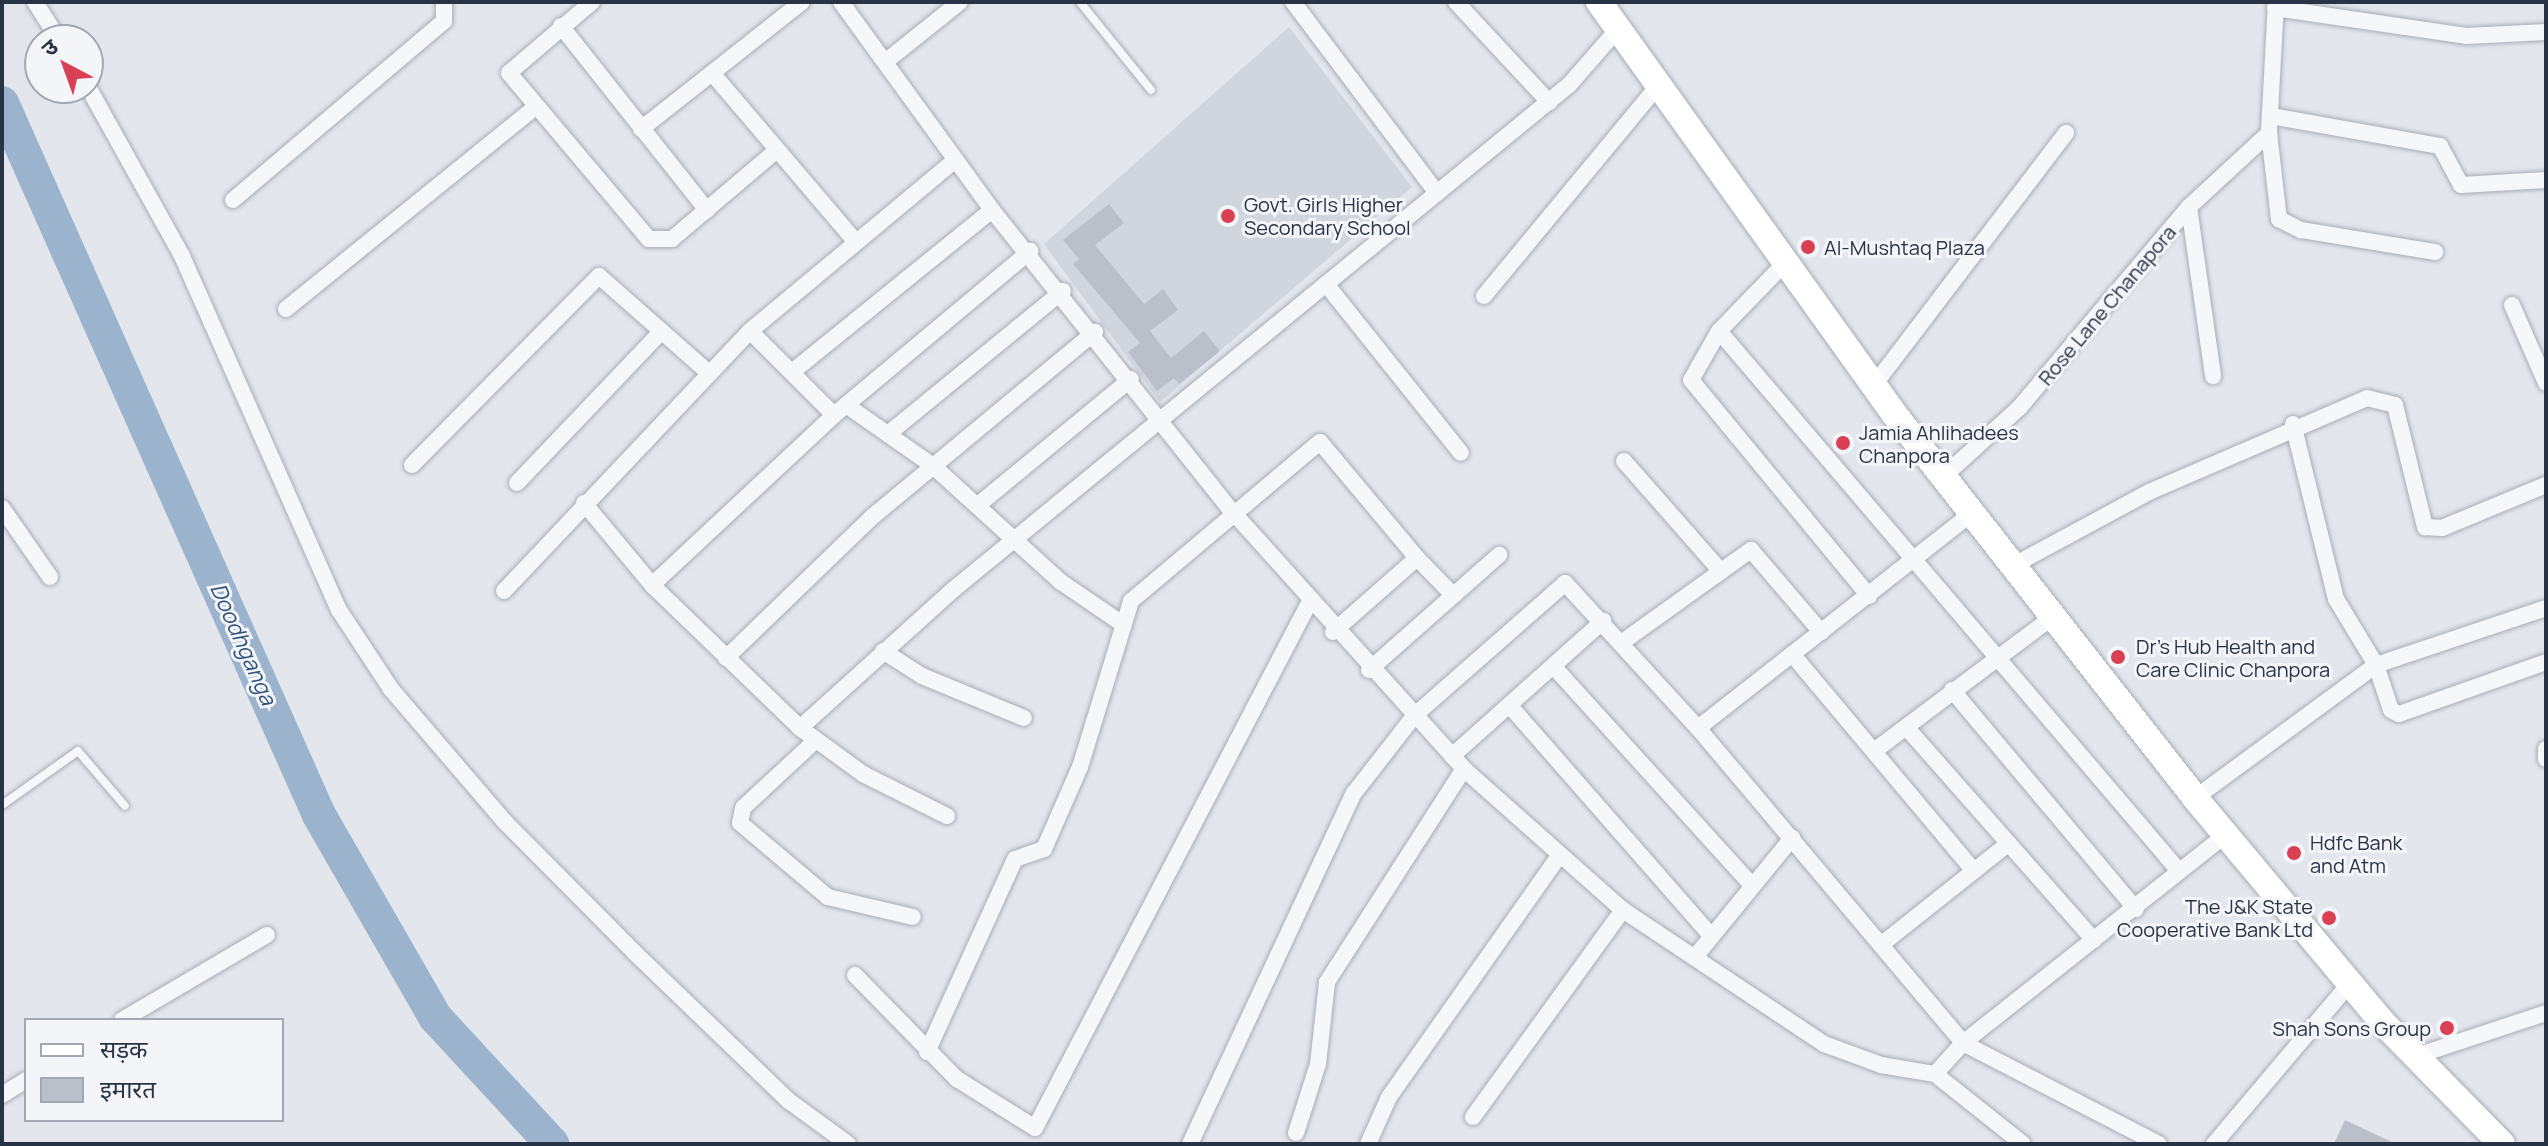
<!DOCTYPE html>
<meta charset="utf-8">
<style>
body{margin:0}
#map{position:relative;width:2548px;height:1146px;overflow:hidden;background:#e3e6ec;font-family:Manrope,"Noto Sans Devanagari",sans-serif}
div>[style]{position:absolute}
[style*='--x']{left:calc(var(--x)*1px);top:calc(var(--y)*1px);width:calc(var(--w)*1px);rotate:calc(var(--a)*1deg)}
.built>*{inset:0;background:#d1d5de}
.river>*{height:34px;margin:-17px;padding:0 17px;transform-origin:17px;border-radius:17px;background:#9cb3ce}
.building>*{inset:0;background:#babfca}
.roads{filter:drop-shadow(0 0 2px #a7adb7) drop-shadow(0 0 2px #a7adb7)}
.lane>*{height:8px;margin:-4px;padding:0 4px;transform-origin:4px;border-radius:4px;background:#f6f7fa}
.street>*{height:16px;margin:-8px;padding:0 8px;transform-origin:8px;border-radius:8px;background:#f6f7fa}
.primary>*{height:26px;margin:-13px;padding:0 13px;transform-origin:13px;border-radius:13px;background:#fff}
.dots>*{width:22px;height:22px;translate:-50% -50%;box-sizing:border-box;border:4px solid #f3f5f9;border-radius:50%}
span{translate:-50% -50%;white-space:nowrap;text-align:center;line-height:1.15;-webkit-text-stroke:6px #f3f5f9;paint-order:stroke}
.poi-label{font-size:20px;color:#293346}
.left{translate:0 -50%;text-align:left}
.right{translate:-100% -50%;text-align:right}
.street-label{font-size:20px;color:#293346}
.water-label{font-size:22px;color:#2f517e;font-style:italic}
.frame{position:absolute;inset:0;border:4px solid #293346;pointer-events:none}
.legend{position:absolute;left:24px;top:1018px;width:260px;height:104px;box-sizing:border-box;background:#f3f5f9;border:2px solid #a2a7b1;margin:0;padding:10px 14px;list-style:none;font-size:24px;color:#293346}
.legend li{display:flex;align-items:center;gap:16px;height:40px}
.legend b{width:40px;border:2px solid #a2a7b1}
.north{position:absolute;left:24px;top:24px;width:80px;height:80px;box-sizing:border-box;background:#f3f5f9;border:2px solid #a2a7b1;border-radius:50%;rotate:319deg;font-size:22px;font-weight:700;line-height:32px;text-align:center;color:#293346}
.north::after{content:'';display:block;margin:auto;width:28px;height:36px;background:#d94054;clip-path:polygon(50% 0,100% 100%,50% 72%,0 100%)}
</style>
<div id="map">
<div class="built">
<div style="clip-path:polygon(1289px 27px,1412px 187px,1160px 402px,1044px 244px)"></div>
</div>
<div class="river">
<div style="--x:2;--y:103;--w:779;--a:66"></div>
<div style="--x:319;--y:815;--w:233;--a:60.1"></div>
<div style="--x:435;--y:1017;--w:173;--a:47.3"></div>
</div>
<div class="building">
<div style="clip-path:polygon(1109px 204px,1124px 223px,1095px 245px,1144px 304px,1163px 289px,1178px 310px,1150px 331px,1171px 358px,1204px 331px,1220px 351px,1179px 384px,1174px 378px,1157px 391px,1128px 352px,1140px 343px,1073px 264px,1079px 259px,1063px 240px)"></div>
<div style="clip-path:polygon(2345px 1120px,2396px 1144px,2334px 1144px)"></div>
</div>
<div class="roads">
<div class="lane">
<div style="--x:1080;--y:2;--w:113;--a:51.1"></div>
<div style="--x:2;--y:805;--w:93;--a:-35.4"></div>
<div style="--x:78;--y:751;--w:72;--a:49.5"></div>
</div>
<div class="street">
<div style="--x:35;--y:2;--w:45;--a:57.7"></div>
<div style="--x:592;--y:2;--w:109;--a:139.5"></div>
<div style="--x:509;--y:73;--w:217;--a:49.9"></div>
<div style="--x:649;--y:239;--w:23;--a:0"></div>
<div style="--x:672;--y:239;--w:138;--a:-40.3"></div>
<div style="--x:841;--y:2;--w:257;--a:54"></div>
<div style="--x:992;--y:210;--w:384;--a:51.5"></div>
<div style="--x:1231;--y:510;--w:348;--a:48"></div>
<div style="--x:1464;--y:769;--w:213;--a:41.6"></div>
<div style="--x:1623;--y:910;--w:242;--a:33.7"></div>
<div style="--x:1824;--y:1044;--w:61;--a:20.2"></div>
<div style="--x:1881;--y:1065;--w:55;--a:9.5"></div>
<div style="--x:1935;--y:1074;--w:112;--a:38.5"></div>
<div style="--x:1293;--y:2;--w:239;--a:53"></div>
<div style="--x:1456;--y:2;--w:137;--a:47.1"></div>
<div style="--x:2276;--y:2;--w:131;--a:93.1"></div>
<div style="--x:2269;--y:133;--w:87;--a:83.4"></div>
<div style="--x:2279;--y:219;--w:25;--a:27"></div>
<div style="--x:2301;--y:230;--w:136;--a:9.3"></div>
<div style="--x:2275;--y:8;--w:193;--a:8.3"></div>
<div style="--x:2466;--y:36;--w:80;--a:-2.9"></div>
<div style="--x:561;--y:26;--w:235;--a:51.6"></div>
<div style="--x:885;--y:62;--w:96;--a:-38.7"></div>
<div style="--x:712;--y:73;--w:221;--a:49.6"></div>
<div style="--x:88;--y:87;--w:193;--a:60.9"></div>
<div style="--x:182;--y:256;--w:387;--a:66.1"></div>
<div style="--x:339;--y:610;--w:95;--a:56.6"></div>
<div style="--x:391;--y:689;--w:174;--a:49.4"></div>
<div style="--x:504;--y:821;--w:185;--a:45.2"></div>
<div style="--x:634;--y:952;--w:215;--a:43.9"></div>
<div style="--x:789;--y:1101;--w:73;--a:36.1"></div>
<div style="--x:2271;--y:116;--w:172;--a:10.1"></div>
<div style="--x:2440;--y:146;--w:44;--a:61.7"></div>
<div style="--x:2461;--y:185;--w:85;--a:-3.4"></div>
<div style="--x:641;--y:129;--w:205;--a:-38.3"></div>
<div style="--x:233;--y:200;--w:277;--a:-40.3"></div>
<div style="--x:444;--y:21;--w:19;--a:-90"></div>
<div style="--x:2189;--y:207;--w:171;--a:81.9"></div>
<div style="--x:1785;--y:263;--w:95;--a:134.1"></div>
<div style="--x:1719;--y:331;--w:56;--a:119.7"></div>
<div style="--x:1691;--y:380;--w:280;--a:50.5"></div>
<div style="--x:1326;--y:284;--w:216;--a:51.4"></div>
<div style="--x:1484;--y:296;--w:273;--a:-50.4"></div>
<div style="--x:2512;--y:305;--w:85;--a:66.4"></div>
<div style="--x:286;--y:309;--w:318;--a:-39"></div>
<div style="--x:750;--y:331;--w:119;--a:45"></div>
<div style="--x:1719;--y:331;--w:709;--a:49.57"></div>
<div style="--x:792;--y:372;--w:257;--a:-39"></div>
<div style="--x:1874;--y:385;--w:317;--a:-52.7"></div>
<div style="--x:846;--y:405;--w:106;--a:35"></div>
<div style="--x:933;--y:466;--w:173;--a:42.2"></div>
<div style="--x:1061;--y:582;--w:73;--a:34.3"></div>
<div style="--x:2293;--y:424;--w:180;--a:76.2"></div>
<div style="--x:2336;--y:599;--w:77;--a:58.8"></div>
<div style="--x:2376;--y:665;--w:47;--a:71.6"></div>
<div style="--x:2391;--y:710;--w:9;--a:27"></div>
<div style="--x:2399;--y:714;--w:156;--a:-19.5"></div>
<div style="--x:888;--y:434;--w:226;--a:-39.3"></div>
<div style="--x:1624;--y:461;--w:142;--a:48.7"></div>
<div style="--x:412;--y:465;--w:266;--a:-45.3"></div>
<div style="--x:599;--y:276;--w:145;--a:41.4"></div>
<div style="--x:1944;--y:476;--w:101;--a:-42.2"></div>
<div style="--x:2019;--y:408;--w:263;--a:-49.8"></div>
<div style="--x:2189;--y:207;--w:109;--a:-42.8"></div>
<div style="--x:517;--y:483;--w:209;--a:-46.4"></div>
<div style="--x:584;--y:503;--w:107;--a:50.3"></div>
<div style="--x:652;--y:585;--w:206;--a:44"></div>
<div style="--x:800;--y:728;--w:78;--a:36.1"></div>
<div style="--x:863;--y:774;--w:94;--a:26.6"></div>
<div style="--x:978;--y:505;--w:198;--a:-39.5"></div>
<div style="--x:2;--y:508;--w:84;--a:55.2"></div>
<div style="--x:1417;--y:558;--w:52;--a:45.8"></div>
<div style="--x:2014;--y:565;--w:153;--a:-28.4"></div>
<div style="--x:2149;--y:492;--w:237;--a:-23.3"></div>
<div style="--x:2367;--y:398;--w:29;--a:14"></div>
<div style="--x:2395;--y:405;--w:126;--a:76.2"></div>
<div style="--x:2425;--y:527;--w:17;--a:3"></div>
<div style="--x:2442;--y:528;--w:113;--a:-22.5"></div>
<div style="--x:652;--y:585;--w:249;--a:-43"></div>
<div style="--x:834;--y:415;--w:256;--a:-39.9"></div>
<div style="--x:504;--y:591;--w:358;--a:-46.6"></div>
<div style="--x:750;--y:331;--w:267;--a:-39.8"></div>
<div style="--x:1621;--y:643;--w:160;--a:-35.6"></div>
<div style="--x:1751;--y:550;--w:108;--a:49.5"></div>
<div style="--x:883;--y:651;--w:46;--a:32.7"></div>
<div style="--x:922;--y:676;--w:110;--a:22.4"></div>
<div style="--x:1792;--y:654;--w:283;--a:50"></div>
<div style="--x:726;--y:658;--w:203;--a:-44"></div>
<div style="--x:872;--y:517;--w:290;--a:-39.7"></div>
<div style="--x:1554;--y:667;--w:294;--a:47.8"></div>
<div style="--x:1369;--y:670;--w:174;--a:-41.5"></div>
<div style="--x:1952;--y:690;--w:286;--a:50"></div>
<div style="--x:1510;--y:706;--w:305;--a:48.8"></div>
<div style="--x:1906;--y:727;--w:284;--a:48.6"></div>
<div style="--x:800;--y:728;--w:207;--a:-42.1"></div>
<div style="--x:954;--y:589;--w:795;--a:-39.34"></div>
<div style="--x:1569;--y:85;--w:73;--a:-48.9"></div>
<div style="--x:1698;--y:728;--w:350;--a:-38.1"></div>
<div style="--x:815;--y:741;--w:98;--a:137.1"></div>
<div style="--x:743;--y:808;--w:15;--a:101"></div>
<div style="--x:740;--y:823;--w:115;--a:40.1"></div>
<div style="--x:828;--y:897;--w:87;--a:13.2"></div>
<div style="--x:2546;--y:749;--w:10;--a:90"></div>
<div style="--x:1874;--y:751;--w:226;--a:-36.9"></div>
<div style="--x:1452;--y:756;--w:203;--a:-41.8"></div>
<div style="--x:2195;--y:798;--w:225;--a:-36.3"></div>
<div style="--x:2376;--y:665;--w:179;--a:-18.5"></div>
<div style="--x:1882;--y:944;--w:162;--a:-38.5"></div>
<div style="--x:1695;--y:957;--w:154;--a:-50.8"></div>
<div style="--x:855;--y:975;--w:146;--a:45.6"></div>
<div style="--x:957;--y:1079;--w:92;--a:32.1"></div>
<div style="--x:1035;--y:1128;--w:592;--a:-62.44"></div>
<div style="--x:122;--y:1020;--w:168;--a:-30.4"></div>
<div style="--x:927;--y:1052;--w:212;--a:-65.5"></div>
<div style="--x:1015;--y:859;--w:31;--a:-19"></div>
<div style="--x:1044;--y:849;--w:90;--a:-66.3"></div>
<div style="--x:1080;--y:767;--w:174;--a:-72.9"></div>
<div style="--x:1131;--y:601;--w:247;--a:-40.1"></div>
<div style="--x:1320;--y:442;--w:151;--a:50.1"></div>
<div style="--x:1417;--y:558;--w:112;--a:138.6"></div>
<div style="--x:2413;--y:1057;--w:140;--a:-18.3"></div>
<div style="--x:1935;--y:1074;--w:42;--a:-47.9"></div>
<div style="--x:1963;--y:1043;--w:340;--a:-38.4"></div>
<div style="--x:2;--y:1095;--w:28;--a:-32"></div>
<div style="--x:1473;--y:1117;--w:256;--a:-54.1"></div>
<div style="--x:1296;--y:1133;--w:72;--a:-72.3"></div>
<div style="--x:1318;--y:1064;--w:82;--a:-83.7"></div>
<div style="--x:1327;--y:982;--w:253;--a:-57.3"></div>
<div style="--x:1190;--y:1144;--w:387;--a:-65"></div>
<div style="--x:1354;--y:793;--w:99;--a:-52"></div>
<div style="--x:1415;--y:715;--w:200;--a:-41.3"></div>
<div style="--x:1565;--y:583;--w:197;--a:47.5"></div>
<div style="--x:1698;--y:728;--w:412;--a:49.9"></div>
<div style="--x:1963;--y:1043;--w:220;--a:27.3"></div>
<div style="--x:1368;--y:1144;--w:51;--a:-65.9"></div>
<div style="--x:1389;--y:1097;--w:295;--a:-54.8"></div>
<div style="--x:2214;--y:1144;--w:212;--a:-49.8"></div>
</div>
<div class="primary">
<div style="--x:1599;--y:2;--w:508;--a:54.37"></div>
<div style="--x:1895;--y:415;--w:487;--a:51.9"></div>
<div style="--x:2195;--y:798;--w:295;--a:50.1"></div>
<div style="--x:2384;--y:1024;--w:168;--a:45.5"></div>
</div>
</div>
<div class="dots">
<div style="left:1228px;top:216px;background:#d94054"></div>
<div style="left:1808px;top:247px;background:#d94054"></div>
<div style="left:1843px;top:443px;background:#d94054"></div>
<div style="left:2118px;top:657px;background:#d94054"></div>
<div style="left:2294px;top:853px;background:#d94054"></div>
<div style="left:2329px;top:918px;background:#d94054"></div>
<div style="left:2447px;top:1028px;background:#d94054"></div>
</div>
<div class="poi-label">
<span class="left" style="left:1244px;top:216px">Govt. Girls Higher<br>Secondary School</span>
<span class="left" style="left:1824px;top:247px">Al-Mushtaq Plaza</span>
<span class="left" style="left:1859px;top:444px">Jamia Ahlihadees<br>Chanpora</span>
<span class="left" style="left:2136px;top:658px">Dr's Hub Health and<br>Care Clinic Chanpora</span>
<span class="left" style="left:2310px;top:854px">Hdfc Bank<br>and Atm</span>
<span class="right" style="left:2313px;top:918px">The J&amp;K State<br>Cooperative Bank Ltd</span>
<span class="right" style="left:2431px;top:1028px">Shah Sons Group</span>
</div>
<div class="street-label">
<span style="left:2107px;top:305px;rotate:-50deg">Rose Lane Chanapora</span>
</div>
<div class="water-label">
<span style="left:243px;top:644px;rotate:66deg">Doodhganga</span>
</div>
<div class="frame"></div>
<ul class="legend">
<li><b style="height:10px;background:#fff"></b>सड़क</li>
<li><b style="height:22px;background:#babfca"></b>इमारत</li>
</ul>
<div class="north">उ</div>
</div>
